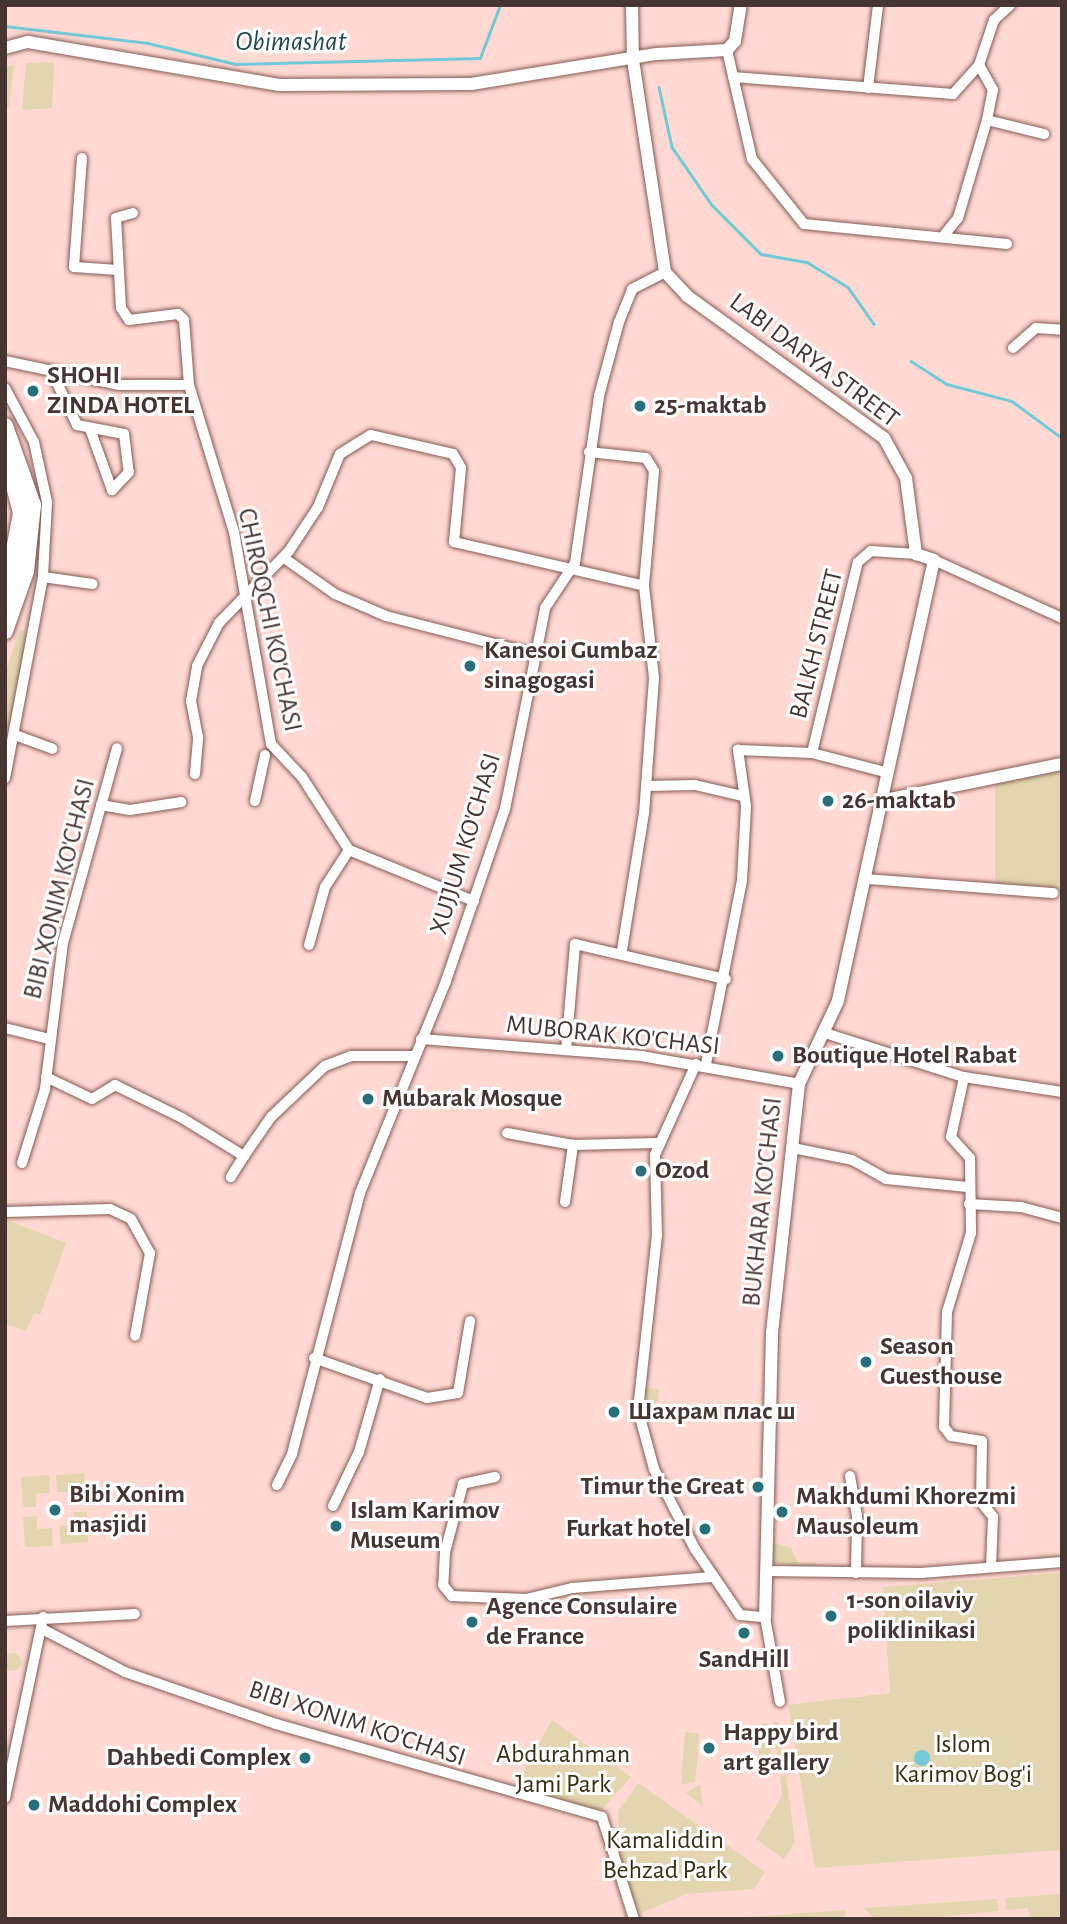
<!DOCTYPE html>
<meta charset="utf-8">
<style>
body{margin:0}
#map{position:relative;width:1067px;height:1924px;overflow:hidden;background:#ffd9d2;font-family:"Alegreya Sans",sans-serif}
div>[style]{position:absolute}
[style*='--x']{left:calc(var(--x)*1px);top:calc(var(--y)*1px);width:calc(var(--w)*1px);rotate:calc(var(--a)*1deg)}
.green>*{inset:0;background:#e3d5af}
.round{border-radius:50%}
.water>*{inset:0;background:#72c9d8}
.stream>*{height:2.5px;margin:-1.25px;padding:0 1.25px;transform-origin:1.25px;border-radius:1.25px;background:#72c9d8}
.roads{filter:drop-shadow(0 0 2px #845c55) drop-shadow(0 0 2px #845c55)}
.minor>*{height:10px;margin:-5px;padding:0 5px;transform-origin:5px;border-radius:5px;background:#fff}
.tertiary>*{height:12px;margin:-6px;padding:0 6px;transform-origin:6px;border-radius:6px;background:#fff}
.primary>*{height:16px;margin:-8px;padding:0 8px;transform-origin:8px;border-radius:8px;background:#fff}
.dots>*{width:19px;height:19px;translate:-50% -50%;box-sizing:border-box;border:4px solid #fff;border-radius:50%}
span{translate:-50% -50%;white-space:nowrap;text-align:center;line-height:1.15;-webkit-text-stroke:6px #fff;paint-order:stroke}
.street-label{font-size:26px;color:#473532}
.poi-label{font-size:26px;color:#473532;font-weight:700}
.left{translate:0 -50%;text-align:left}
.right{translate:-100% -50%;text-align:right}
.park-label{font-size:26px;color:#382e11}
.water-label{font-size:28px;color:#214950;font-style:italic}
.frame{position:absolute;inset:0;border:7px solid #473532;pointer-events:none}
</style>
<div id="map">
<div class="green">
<div style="clip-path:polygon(54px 62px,52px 108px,22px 110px,26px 63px)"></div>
<div style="clip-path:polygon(14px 65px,9px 106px,5px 108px,5px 67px)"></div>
<div style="clip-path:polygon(20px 630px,33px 634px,5px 775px,5px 673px)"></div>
<div style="clip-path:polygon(1062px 766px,1062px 891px,995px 884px,995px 785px)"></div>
<div style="clip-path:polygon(5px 1219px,66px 1243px,40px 1315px,34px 1313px,26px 1331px,5px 1324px)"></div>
<div style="clip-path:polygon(644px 1388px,659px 1389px,658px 1402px,647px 1406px)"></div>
<div style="clip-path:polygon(84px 1473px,86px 1503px,72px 1504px,71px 1492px,57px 1492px,56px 1475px)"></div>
<div style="clip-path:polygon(49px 1475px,50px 1493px,36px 1494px,36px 1507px,23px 1507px,21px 1477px)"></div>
<div style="clip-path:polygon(73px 1512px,87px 1512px,88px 1542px,61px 1544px,59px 1526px,74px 1525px)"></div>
<div style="clip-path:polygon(37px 1516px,37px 1529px,52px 1528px,53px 1546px,25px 1547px,23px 1517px)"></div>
<div style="clip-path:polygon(770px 1542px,791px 1548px,799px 1563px,816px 1563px,816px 1569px,770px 1562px)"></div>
<div style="clip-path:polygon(1062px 1573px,1062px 1850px,815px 1868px,788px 1705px,890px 1693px,883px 1587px)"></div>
<div class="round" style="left:3px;top:1653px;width:18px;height:18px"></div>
<div style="clip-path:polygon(552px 1720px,631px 1777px,599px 1813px,512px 1793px)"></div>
<div style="clip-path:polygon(773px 1722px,778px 1722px,785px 1768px,779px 1769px)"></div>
<div style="clip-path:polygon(767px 1723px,773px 1769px,759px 1771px,759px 1724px)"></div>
<div style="clip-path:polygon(685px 1732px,699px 1734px,698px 1754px,695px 1781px,681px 1785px)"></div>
<div style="clip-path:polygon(786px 1775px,795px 1842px,784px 1859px,756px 1839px,782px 1796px,780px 1776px)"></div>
<div style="clip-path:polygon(638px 1783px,765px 1872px,754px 1889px,687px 1894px,641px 1913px,622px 1875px,618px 1811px)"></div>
<div style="clip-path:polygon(700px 1784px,703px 1806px,686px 1793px)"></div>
<div style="clip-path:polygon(1062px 1894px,1062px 1919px,1030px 1919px,1028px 1908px,1006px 1910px,1005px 1898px)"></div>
<div style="clip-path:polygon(997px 1899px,998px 1911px,916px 1919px,876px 1919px,863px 1908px)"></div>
<div style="clip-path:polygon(847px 1910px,843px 1919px,721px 1919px)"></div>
</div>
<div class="water">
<div class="round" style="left:914px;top:1750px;width:16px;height:16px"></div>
</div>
<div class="stream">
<div style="--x:5;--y:26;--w:144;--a:6.8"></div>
<div style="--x:148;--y:43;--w:90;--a:13.4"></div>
<div style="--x:236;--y:64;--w:244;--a:-1.4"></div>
<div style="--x:480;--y:58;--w:57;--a:-69.3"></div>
<div style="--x:659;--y:87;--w:61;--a:77.8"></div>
<div style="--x:672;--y:147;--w:70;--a:55.4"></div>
<div style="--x:712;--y:205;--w:69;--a:45"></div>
<div style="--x:761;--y:254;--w:47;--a:9.9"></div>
<div style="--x:807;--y:262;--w:48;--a:31.4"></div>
<div style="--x:848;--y:287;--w:45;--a:54.9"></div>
<div style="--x:911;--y:361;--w:43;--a:32.6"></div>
<div style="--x:947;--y:384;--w:67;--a:14.7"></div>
<div style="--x:1012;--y:401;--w:62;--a:36.5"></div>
</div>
<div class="roads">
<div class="minor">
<div style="--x:727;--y:50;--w:112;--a:77.1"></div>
<div style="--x:752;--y:159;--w:83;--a:51.3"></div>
<div style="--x:804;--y:224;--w:204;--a:5.6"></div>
<div style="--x:733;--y:77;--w:221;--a:4.4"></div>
<div style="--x:953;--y:94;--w:39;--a:-48"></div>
<div style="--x:979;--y:65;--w:47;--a:-71.6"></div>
<div style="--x:994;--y:20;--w:22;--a:-43"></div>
<div style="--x:868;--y:88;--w:84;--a:-83.1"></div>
<div style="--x:987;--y:120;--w:59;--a:13.8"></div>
<div style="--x:82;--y:158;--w:109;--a:94.2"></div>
<div style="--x:74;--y:267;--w:44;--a:3.9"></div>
<div style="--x:133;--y:213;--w:18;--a:164"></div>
<div style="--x:116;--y:218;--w:90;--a:86.8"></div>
<div style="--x:121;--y:308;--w:14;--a:56"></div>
<div style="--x:129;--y:320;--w:49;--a:-7"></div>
<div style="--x:178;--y:314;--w:8;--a:45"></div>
<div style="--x:184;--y:320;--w:65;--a:85.6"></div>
<div style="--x:189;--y:385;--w:154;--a:73"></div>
<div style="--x:234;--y:532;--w:215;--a:80.1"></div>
<div style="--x:271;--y:744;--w:45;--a:46.8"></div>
<div style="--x:302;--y:777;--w:87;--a:57.2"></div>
<div style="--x:349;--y:850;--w:135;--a:22.2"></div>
<div style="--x:945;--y:234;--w:21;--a:-51"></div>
<div style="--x:958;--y:218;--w:102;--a:-73.5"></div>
<div style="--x:987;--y:120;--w:31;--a:-79"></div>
<div style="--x:993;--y:90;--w:29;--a:-119"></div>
<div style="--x:1013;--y:348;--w:30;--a:-41"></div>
<div style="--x:1036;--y:328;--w:26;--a:4"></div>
<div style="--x:5;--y:361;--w:116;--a:11.9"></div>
<div style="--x:119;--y:385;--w:70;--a:0"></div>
<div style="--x:51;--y:370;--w:61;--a:64.7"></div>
<div style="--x:77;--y:425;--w:48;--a:10.8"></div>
<div style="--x:124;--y:434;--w:38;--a:83"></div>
<div style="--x:129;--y:472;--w:25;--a:133"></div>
<div style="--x:112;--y:490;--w:65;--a:-109.8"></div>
<div style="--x:5;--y:388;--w:61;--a:61.8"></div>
<div style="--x:34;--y:442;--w:61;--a:77.8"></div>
<div style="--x:47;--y:502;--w:75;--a:93.1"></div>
<div style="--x:43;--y:577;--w:205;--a:100.7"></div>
<div style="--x:589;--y:452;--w:57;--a:6"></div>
<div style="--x:646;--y:458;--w:15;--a:58"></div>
<div style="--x:654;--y:471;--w:115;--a:95"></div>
<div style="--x:644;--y:586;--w:93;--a:83.8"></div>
<div style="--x:654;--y:678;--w:135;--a:94.2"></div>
<div style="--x:644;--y:813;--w:140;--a:99.1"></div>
<div style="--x:284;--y:558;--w:62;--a:35.2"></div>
<div style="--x:335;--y:594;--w:56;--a:23.3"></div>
<div style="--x:386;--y:616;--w:153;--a:14.4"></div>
<div style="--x:934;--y:560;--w:141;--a:24.4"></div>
<div style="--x:43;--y:577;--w:50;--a:8"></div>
<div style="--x:15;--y:735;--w:40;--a:20.2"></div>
<div style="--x:812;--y:753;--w:196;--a:-76.5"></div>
<div style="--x:858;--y:562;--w:17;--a:-40"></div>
<div style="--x:871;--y:551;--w:45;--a:3.8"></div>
<div style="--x:195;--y:774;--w:37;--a:-85"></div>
<div style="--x:198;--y:737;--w:37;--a:-101"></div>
<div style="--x:191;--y:701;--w:36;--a:-80"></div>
<div style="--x:197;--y:666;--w:48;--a:-62.9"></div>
<div style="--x:219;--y:623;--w:100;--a:-45.8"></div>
<div style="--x:289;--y:551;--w:53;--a:-56.6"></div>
<div style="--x:318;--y:507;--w:57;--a:-67.5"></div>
<div style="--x:340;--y:454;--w:36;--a:-32"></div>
<div style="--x:371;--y:435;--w:84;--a:13"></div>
<div style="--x:453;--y:454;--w:16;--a:60"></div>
<div style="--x:461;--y:468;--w:74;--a:95.4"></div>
<div style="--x:454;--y:542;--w:195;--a:13"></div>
<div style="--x:646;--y:786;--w:49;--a:-1.2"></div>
<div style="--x:695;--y:785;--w:48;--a:13.2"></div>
<div style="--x:255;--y:801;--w:47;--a:-77.7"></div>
<div style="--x:101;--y:805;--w:29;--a:10"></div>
<div style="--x:130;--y:810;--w:52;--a:-8.9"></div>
<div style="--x:867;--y:879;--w:187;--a:4.3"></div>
<div style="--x:309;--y:945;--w:60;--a:-74.6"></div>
<div style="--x:325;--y:887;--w:44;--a:-57"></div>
<div style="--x:5;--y:1028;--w:45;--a:14"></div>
<div style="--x:825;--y:1033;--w:146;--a:17.6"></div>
<div style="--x:964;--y:1077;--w:99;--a:8.7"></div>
<div style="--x:421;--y:1039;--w:221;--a:4.4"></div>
<div style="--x:641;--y:1056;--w:160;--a:10"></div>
<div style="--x:566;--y:1050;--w:106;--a:-85.1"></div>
<div style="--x:575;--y:944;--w:155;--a:13.1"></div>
<div style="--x:696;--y:1064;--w:100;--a:114.3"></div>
<div style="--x:655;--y:1155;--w:80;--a:88.6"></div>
<div style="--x:657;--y:1235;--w:176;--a:96.2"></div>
<div style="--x:638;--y:1410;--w:61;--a:74.8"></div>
<div style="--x:654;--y:1469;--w:90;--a:62.9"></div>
<div style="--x:695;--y:1549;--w:80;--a:55.7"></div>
<div style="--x:740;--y:1615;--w:25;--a:5"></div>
<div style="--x:765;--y:1617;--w:86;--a:80"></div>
<div style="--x:706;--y:1064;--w:187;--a:-78.9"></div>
<div style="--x:742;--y:880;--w:74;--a:-86.9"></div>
<div style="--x:746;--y:806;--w:57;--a:-98.1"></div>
<div style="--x:738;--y:750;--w:74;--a:2.3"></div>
<div style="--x:812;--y:753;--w:75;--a:14.6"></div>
<div style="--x:46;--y:1077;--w:51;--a:25.6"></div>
<div style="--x:92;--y:1099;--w:27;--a:-31"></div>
<div style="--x:115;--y:1085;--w:75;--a:26.2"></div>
<div style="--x:182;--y:1118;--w:73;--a:31.5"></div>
<div style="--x:244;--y:1156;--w:25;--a:122"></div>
<div style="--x:964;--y:1077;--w:61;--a:102.2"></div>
<div style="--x:951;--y:1137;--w:28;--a:48"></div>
<div style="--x:970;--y:1158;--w:75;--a:89.2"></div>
<div style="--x:971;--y:1233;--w:83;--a:106.9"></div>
<div style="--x:947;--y:1312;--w:115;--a:91.5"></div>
<div style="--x:944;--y:1427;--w:11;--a:52"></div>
<div style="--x:951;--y:1436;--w:31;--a:9"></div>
<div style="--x:982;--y:1441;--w:61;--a:90.9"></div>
<div style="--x:981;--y:1502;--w:19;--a:51"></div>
<div style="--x:993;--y:1517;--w:50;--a:92.3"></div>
<div style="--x:507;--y:1133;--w:67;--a:10.3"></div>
<div style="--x:793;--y:1148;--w:60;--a:11.5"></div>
<div style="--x:852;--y:1160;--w:39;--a:29"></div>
<div style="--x:886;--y:1179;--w:82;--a:5.6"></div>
<div style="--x:244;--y:1156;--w:47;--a:-55.3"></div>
<div style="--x:271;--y:1117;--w:74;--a:-43.4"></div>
<div style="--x:325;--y:1066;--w:28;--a:-21"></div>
<div style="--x:351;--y:1056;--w:60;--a:0"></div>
<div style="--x:22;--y:1163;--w:77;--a:-72.7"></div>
<div style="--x:45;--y:1089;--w:147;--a:-83"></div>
<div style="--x:63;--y:943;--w:202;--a:-74.5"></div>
<div style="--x:565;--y:1202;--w:58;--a:-82"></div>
<div style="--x:573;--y:1145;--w:84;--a:-1.4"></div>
<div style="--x:969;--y:1204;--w:52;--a:3.3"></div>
<div style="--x:1021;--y:1207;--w:42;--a:15"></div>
<div style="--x:5;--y:1212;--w:105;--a:-1.6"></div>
<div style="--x:110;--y:1209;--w:23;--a:25"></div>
<div style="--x:131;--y:1219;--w:39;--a:61"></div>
<div style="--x:150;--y:1253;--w:84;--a:100.2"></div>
<div style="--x:314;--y:1358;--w:120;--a:19.5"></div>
<div style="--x:427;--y:1398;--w:31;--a:-9"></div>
<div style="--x:458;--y:1393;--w:73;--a:-80.5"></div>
<div style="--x:850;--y:1476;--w:41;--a:80.1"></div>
<div style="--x:857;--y:1516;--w:57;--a:91"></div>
<div style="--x:495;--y:1477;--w:33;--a:168"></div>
<div style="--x:463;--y:1484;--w:70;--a:104.8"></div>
<div style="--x:445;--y:1552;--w:33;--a:93"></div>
<div style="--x:443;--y:1585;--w:14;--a:51"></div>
<div style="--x:452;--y:1596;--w:74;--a:2.3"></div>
<div style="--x:526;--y:1599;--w:47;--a:-13.4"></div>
<div style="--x:572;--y:1588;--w:140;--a:-4.5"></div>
<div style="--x:277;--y:1485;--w:34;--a:-64"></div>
<div style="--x:292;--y:1454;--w:270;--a:-75.4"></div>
<div style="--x:360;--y:1193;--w:229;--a:-67.9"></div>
<div style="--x:446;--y:981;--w:182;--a:-71.1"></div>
<div style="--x:505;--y:809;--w:205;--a:-78.7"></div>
<div style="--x:545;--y:608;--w:54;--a:-56.3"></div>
<div style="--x:575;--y:563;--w:169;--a:-81.8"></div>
<div style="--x:599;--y:396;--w:77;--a:-74.9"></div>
<div style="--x:619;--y:322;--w:35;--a:-68"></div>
<div style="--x:632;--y:289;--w:37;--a:-27"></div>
<div style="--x:333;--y:1506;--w:60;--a:-64.3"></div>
<div style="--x:359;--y:1452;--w:76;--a:-74"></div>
<div style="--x:767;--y:1571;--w:154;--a:0.7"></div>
<div style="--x:921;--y:1573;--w:141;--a:-4.5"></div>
<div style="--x:5;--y:1621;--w:130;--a:-3.1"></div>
<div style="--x:44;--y:1630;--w:91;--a:27.4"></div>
<div style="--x:125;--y:1672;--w:160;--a:19"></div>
<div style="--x:276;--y:1724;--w:339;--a:15.9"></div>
<div style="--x:602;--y:1817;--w:107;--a:72.6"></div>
<div style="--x:5;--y:1798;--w:185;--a:-78.1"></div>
</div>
<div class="tertiary">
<div style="--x:632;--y:5;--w:55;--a:89"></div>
<div style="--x:633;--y:60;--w:214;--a:81.4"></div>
<div style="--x:665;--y:272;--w:33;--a:47"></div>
<div style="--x:687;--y:296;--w:243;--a:35.8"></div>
<div style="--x:884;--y:438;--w:46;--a:61.2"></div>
<div style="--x:906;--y:478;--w:77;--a:82.5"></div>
<div style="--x:916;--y:554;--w:19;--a:18"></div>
<div style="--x:934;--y:560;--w:451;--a:102.3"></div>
<div style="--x:838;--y:1001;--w:92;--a:115.2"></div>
<div style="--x:799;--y:1084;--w:250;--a:96.2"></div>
<div style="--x:772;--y:1333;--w:284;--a:91.4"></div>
<div style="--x:5;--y:48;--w:24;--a:-15"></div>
<div style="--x:28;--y:42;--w:255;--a:9.7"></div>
<div style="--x:279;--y:85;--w:192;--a:-0.3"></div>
<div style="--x:471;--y:84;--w:188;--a:-9.2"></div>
<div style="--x:657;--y:54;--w:70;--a:-3.3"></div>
<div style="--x:727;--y:50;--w:12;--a:-48"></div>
<div style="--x:735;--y:41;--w:36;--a:-81"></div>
<div style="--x:880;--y:801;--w:186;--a:-11.5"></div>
</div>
<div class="primary">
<div style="--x:5;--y:426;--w:84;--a:70.5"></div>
<div style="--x:33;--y:505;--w:66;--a:96.1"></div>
<div style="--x:26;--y:571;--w:64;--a:109.3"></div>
<div style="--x:5;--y:451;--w:64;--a:75.5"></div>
<div style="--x:21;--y:513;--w:86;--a:100.7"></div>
</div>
</div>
<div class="dots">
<div style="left:33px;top:391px;background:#276f7b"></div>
<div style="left:640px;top:406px;background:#276f7b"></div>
<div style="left:470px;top:666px;background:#276f7b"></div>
<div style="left:828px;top:801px;background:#276f7b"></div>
<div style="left:778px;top:1056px;background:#276f7b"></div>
<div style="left:368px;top:1099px;background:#276f7b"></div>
<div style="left:641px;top:1171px;background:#276f7b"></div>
<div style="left:866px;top:1362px;background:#276f7b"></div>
<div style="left:614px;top:1412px;background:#276f7b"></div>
<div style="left:758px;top:1487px;background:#276f7b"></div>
<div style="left:55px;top:1510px;background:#276f7b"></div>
<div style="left:782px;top:1512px;background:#276f7b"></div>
<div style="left:336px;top:1526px;background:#276f7b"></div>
<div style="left:705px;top:1529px;background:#276f7b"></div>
<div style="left:831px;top:1616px;background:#276f7b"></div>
<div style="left:472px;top:1622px;background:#276f7b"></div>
<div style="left:744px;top:1633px;background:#276f7b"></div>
<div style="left:709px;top:1748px;background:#276f7b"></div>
<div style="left:305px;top:1758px;background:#276f7b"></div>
<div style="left:34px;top:1805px;background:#276f7b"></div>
</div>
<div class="street-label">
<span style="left:814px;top:361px;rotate:37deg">LABI DARYA STREET</span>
<span style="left:269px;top:620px;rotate:78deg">CHIROQCHI KO'CHASI</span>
<span style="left:817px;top:644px;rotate:-76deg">BALKH STREET</span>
<span style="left:466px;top:844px;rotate:-73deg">XUJJUM KO'CHASI</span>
<span style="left:60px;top:889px;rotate:-76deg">BIBI XONIM KO'CHASI</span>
<span style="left:613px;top:1036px;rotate:6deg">MUBORAK KO'CHASI</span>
<span style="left:763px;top:1202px;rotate:-84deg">BUKHARA KO'CHASI</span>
<span style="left:357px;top:1724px;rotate:18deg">BIBI XONIM KO'CHASI</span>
</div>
<div class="poi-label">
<span class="left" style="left:47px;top:391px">SHOHI<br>ZINDA HOTEL</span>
<span class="left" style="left:654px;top:406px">25-maktab</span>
<span class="left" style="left:484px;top:666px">Kanesoi Gumbaz<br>sinagogasi</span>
<span class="left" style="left:842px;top:801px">26-maktab</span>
<span class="left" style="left:792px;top:1056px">Boutique Hotel Rabat</span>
<span class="left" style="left:382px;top:1099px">Mubarak Mosque</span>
<span class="left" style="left:655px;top:1171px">Ozod</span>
<span class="left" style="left:880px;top:1362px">Season<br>Guesthouse</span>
<span class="left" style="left:628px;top:1412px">Шахрам плас ш</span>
<span class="right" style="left:744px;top:1487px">Timur the Great</span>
<span class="left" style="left:69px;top:1510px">Bibi Xonim<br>masjidi</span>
<span class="left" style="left:796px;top:1512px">Makhdumi Khorezmi<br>Mausoleum</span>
<span class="left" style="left:350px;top:1526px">Islam Karimov<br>Museum</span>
<span class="right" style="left:691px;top:1529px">Furkat hotel</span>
<span class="left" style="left:847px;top:1616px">1-son oilaviy<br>poliklinikasi</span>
<span class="left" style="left:486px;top:1622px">Agence Consulaire<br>de France</span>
<span style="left:744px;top:1660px">SandHill</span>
<span class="left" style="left:723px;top:1748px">Happy bird<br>art gallery</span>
<span class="right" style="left:291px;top:1758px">Dahbedi Complex</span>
<span class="left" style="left:48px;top:1805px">Maddohi Complex</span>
</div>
<div class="park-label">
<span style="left:963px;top:1760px">Islom<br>Karimov Bog'i</span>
<span style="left:563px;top:1770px">Abdurahman<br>Jami Park</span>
<span style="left:665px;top:1856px">Kamaliddin<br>Behzad Park</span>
</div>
<div class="water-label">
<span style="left:291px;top:42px">Obimashat</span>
</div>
<div class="frame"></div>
</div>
